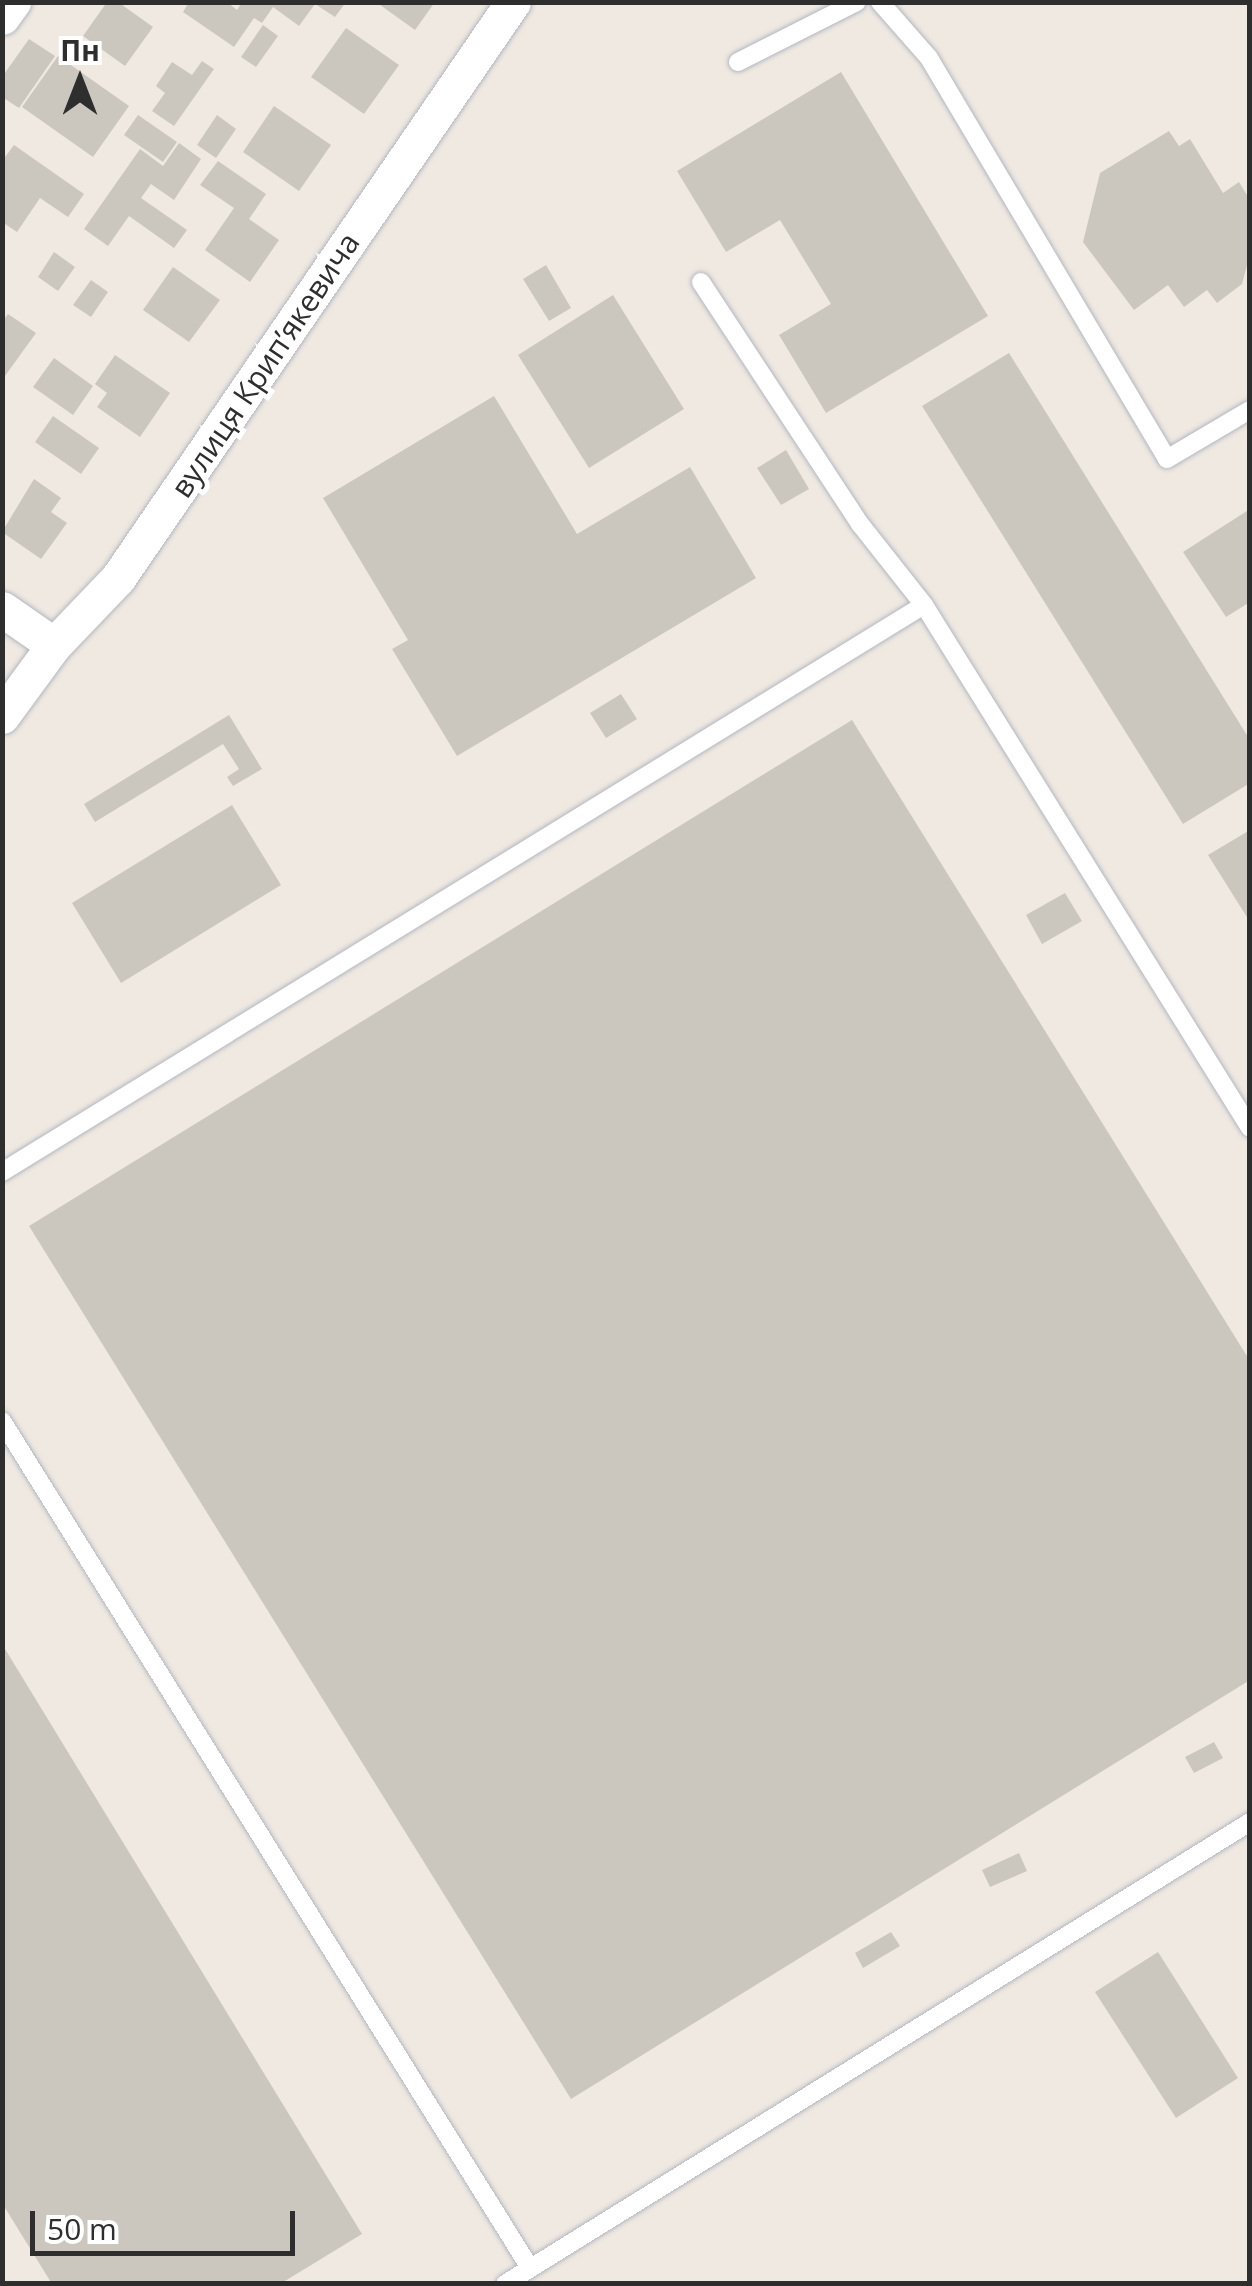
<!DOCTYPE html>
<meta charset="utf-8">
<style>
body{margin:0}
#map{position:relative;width:1252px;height:2286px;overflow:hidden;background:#efe9e1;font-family:"Open Sans",sans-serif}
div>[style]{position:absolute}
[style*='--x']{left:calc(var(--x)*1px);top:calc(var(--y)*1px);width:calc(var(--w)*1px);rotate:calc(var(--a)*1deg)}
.building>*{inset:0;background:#cbc7bf}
.roads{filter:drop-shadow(0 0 2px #b4b7c1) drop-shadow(0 0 2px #b4b7c1)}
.service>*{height:18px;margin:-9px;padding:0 9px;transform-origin:9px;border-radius:9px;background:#fff}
.minor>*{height:35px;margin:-17.5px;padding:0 17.5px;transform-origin:17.5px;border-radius:17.5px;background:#fff}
span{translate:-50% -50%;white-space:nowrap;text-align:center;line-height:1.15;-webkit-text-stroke:10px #fff;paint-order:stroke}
.street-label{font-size:30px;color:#2e2e2e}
.frame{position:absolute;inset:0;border:5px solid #2e2e2e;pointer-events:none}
.north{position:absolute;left:30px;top:30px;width:100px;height:100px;-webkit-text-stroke:8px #fff;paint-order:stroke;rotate:0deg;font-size:28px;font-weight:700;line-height:40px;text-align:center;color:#2e2e2e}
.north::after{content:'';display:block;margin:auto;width:35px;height:45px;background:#2e2e2e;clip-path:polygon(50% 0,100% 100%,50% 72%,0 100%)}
.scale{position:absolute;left:30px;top:2211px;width:265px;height:45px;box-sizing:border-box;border:5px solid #2e2e2e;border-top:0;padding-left:12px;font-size:30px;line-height:35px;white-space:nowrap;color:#2e2e2e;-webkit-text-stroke:8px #fff;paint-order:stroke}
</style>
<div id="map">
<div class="building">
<div style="clip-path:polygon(107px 2px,118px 2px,153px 27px,125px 66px,83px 36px)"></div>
<div style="clip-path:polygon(189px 2px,227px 2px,237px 10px,242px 2px,346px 2px,335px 17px,315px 4px,299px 26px,273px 7px,262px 23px,254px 18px,234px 47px,183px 12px)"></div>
<div style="clip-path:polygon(376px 2px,435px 2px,415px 30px)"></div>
<div style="clip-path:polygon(263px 25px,278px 36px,256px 67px,241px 57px)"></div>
<div style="clip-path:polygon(346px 28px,399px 65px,364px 114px,311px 77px)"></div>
<div style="clip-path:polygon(29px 39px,55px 56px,19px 108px,2px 97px,2px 77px)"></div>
<div style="clip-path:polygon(58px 56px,129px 106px,93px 157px,22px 107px)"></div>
<div style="clip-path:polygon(202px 61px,214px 69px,174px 126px,152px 111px,165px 93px,156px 86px,172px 62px,192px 75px)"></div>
<div style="clip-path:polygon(841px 72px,988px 316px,826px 413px,779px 335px,831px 304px,780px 220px,726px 252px,677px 171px)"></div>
<div style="clip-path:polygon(274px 106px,331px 145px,299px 191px,243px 152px)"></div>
<div style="clip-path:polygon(138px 115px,177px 142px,163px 162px,124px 135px)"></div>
<div style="clip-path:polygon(217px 115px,236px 129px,216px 158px,197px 145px)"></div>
<div style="clip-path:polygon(1169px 131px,1179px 146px,1190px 139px,1223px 193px,1239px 182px,1250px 200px,1250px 254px,1242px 284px,1217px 303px,1207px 290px,1184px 307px,1168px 285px,1134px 310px,1083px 242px,1100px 173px)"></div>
<div style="clip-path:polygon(179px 143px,201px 159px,174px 200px,151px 184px,141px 198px,187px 230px,174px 248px,129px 216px,108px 246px,84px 229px,140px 149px,163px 166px)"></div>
<div style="clip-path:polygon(14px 145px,84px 194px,68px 217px,40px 198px,17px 232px,2px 222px,2px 161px)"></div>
<div style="clip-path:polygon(218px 161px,266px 194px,249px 219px,279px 240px,250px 282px,205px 250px,234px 208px,200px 185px)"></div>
<div style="clip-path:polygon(54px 252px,75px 267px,58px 291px,38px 277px)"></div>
<div style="clip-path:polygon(546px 265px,571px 308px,549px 321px,523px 279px)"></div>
<div style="clip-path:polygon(173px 267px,220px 300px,189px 342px,143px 310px)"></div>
<div style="clip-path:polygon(91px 280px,108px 292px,91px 317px,73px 305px)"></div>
<div style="clip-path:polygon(613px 295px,684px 409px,589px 468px,518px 355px)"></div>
<div style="clip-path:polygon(8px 314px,36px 333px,5px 376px,2px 322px)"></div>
<div style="clip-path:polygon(1009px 353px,1250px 740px,1250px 783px,1183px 824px,922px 406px)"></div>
<div style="clip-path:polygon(115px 355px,170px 393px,140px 437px,97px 407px,107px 393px,95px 384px)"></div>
<div style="clip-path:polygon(54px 358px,93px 386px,73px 415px,33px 387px)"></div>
<div style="clip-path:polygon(494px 396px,577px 534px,690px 467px,756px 578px,457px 756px,392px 649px,408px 640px,323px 498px)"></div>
<div style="clip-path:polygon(53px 416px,99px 448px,81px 474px,35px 442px)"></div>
<div style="clip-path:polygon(786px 450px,809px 489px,781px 505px,757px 468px)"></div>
<div style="clip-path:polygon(34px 479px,61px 498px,51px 512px,67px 523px,41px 559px,2px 532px)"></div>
<div style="clip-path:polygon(1250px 509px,1250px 602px,1226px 617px,1183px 552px)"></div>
<div style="clip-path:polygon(621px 694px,637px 719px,606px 738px,590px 713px)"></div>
<div style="clip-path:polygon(229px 715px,262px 769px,233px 786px,227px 777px,239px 769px,223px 744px,95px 822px,84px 804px)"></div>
<div style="clip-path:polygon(852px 720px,1250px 1361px,1250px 1680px,571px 2099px,29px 1226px)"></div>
<div style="clip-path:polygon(232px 805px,281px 885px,121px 983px,72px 903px)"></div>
<div style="clip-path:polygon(1250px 830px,1250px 922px,1208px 855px)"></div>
<div style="clip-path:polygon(1065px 893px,1082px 921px,1042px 944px,1026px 915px)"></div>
<div style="clip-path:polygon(2px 1644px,362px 2234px,280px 2284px,52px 2284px,2px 2203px)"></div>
<div style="clip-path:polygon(1214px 1742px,1223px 1758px,1194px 1773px,1185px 1757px)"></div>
<div style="clip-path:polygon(1019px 1853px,1027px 1871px,990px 1887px,982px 1870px)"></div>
<div style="clip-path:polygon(891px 1932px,900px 1946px,863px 1968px,855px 1953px)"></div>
<div style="clip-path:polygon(1158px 1952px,1238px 2078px,1176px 2118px,1095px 1992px)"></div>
</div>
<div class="roads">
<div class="service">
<div style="--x:880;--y:2;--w:74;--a:48.8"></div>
<div style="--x:929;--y:58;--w:466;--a:59.3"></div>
<div style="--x:1167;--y:459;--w:96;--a:-30.6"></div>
<div style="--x:738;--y:62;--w:133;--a:-26.8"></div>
<div style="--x:701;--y:282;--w:290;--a:56.7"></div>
<div style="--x:860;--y:524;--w:103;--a:51.7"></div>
<div style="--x:924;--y:605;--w:616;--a:58.06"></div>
<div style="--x:2;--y:1172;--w:1082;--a:-31.59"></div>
<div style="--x:2;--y:1421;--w:998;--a:58.06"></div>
<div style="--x:505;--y:2284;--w:877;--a:-31.8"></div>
</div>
<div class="minor">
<div style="--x:2;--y:17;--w:19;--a:-54"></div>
<div style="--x:2;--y:609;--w:63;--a:34.7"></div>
<div style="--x:2;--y:716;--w:88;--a:-53.8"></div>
<div style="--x:54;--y:645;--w:93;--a:-46.3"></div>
<div style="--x:118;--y:578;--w:698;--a:-55.56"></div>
</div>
</div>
<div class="street-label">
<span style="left:265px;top:365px;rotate:-56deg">вулиця Крипʼякевича</span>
</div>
<div class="frame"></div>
<div class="north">Пн</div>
<div class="scale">50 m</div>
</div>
